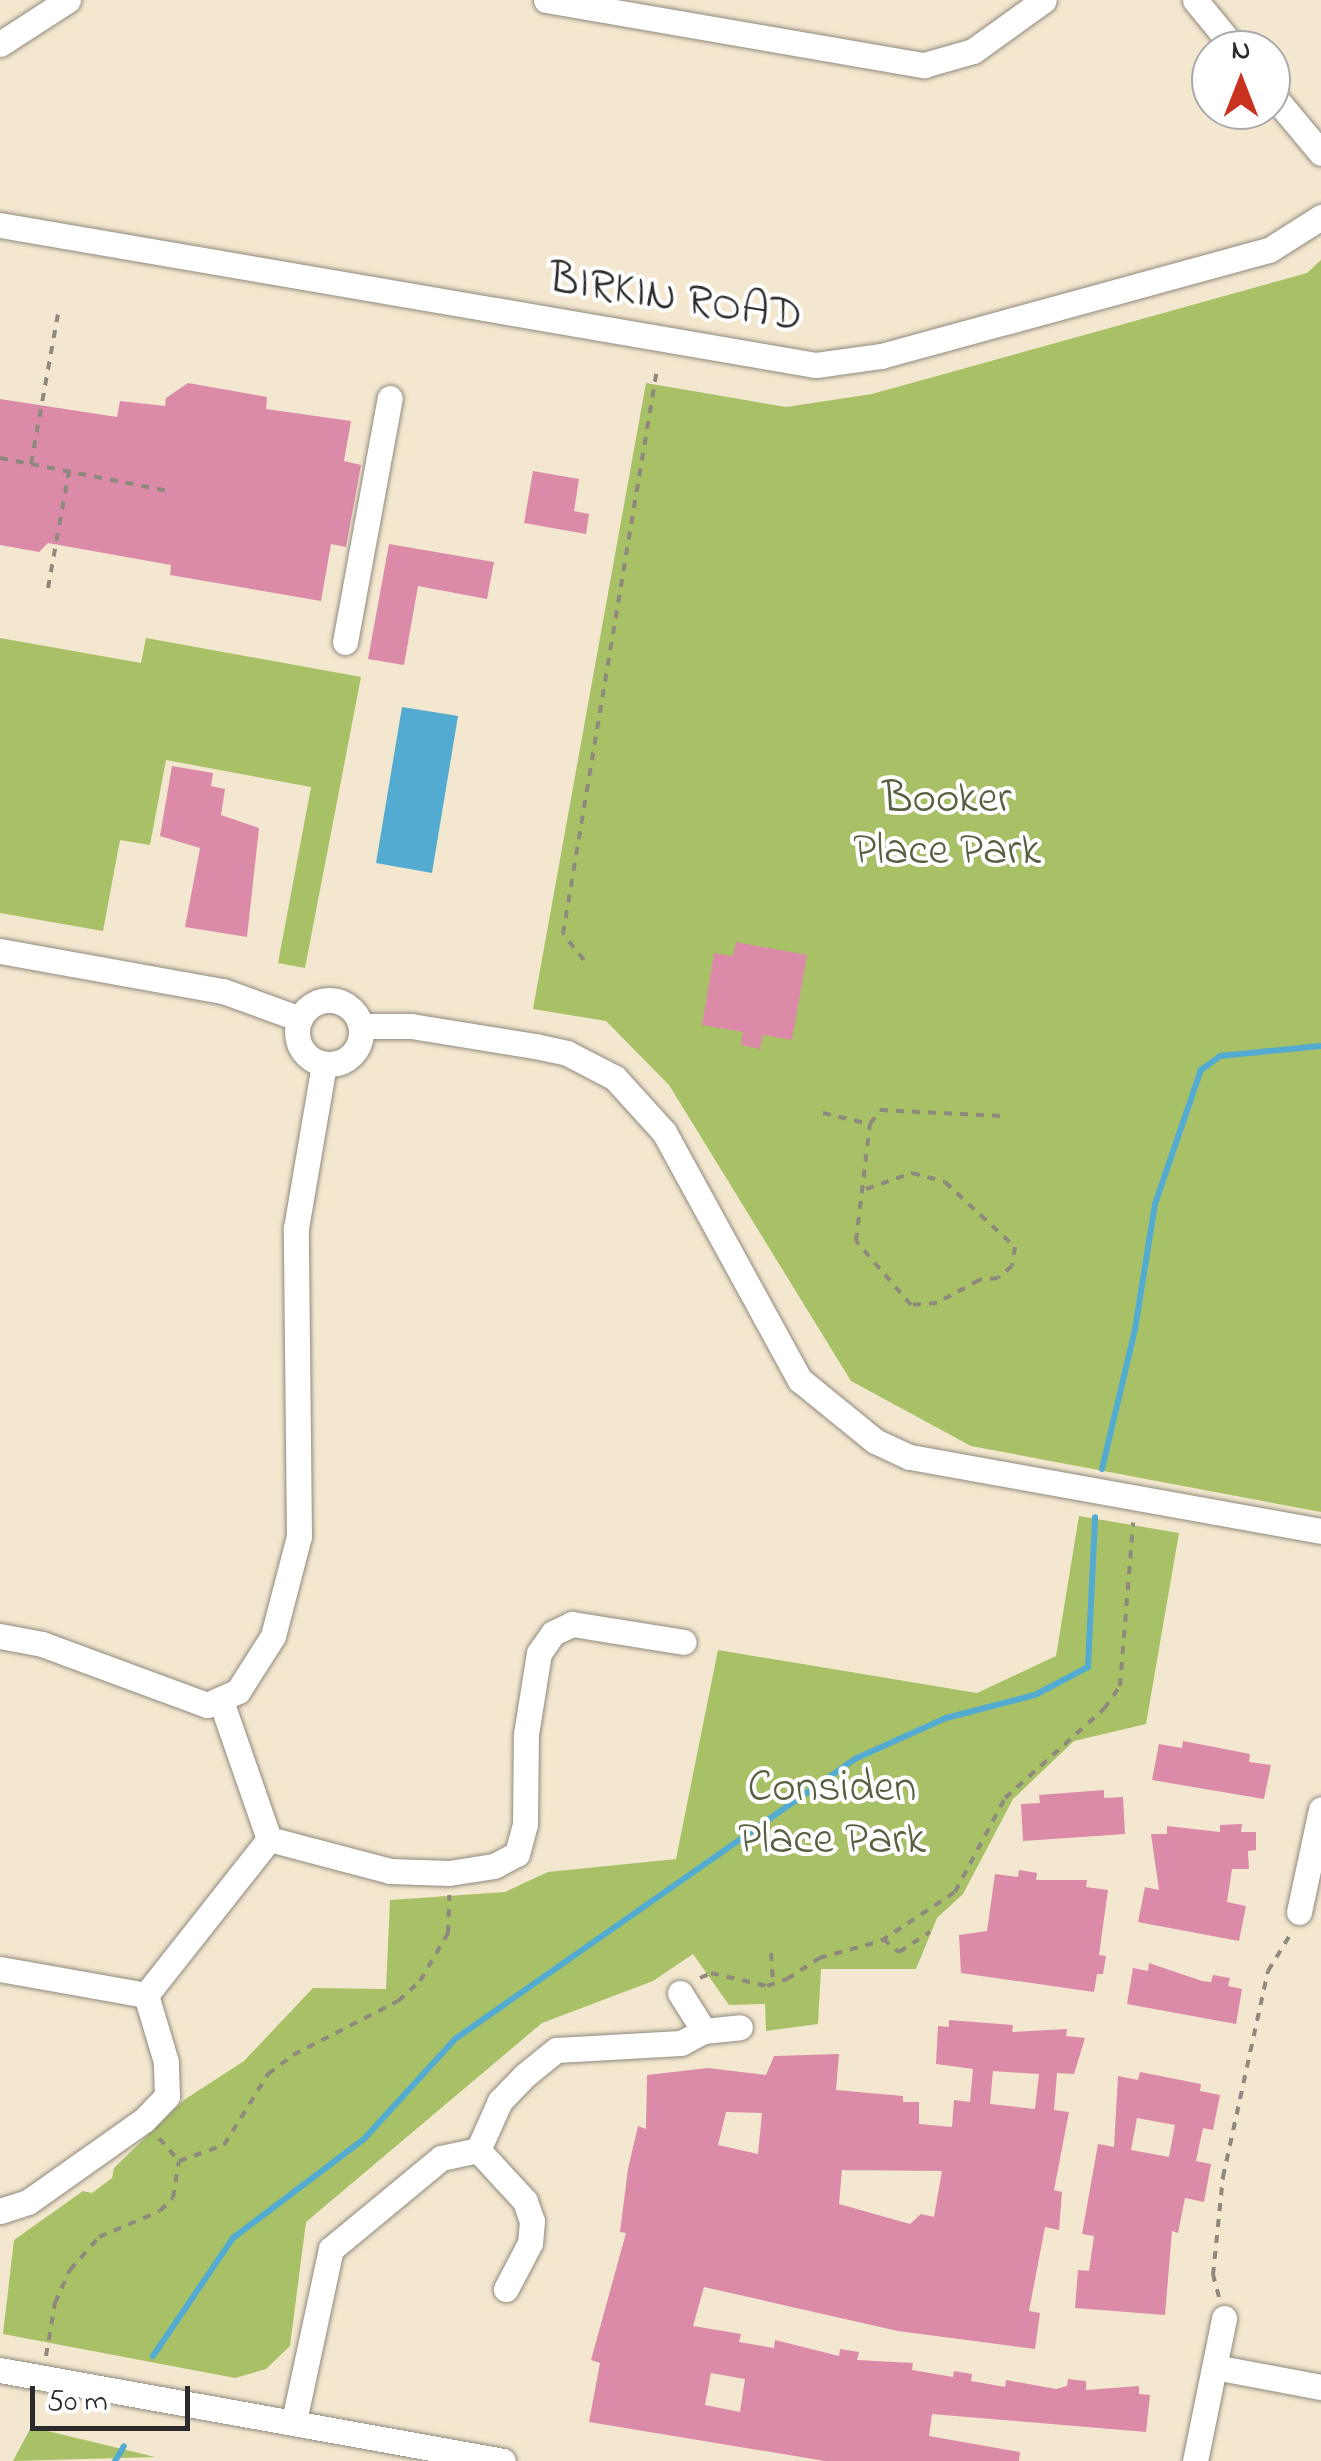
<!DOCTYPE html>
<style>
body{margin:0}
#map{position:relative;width:1321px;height:2461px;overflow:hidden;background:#f3e7cf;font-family:"Indie Flower",sans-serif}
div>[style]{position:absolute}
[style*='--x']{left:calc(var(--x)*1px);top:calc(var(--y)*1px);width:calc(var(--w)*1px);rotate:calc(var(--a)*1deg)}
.green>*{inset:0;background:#a8c167}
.water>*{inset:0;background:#54abd1}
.stream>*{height:6px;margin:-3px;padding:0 3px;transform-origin:3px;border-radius:3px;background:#54abd1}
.building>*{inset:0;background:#db8aa8}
.path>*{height:4px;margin-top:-2px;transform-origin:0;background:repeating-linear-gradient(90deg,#8f897d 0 8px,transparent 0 16px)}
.roads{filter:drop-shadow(0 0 2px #8f897d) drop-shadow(0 0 2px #8f897d)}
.minor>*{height:25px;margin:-12.5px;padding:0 12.5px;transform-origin:12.5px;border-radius:12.5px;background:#fff}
.minor>.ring{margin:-12.5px;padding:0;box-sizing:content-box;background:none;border:25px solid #fff;border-radius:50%}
span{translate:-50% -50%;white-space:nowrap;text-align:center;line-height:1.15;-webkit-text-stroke:8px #fff;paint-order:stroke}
.street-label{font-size:45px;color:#2b2b2b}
.park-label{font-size:45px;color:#576040}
.north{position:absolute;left:1191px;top:30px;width:100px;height:100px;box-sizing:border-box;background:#fff;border:2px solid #aaa;border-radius:50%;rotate:0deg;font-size:28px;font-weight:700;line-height:40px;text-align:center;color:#2b2b2b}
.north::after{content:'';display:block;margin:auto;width:35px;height:45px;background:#c8321e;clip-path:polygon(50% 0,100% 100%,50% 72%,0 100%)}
.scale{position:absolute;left:30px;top:2386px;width:160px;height:45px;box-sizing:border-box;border:5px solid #2b2b2b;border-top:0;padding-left:12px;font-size:30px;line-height:35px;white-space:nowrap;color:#2b2b2b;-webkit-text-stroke:8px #fff;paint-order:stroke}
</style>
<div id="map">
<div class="green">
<div style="clip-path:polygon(1321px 260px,1321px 1512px,971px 1446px,851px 1381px,669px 1085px,606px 1021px,533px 1009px,646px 383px,786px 407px,872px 394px,1307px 273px)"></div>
<div style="clip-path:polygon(0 638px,141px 663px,146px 638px,361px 677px,305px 968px,278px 963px,311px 787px,166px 760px,150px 845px,120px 840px,103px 931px,0 913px)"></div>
<div style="clip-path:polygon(1079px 1516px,1179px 1533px,1146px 1724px,1074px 1741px,1013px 1799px,963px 1894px,937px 1918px,916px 1969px,821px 1969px,818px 2024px,766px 2031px,765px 2004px,729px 2005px,693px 1954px,653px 1981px,542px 2023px,306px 2222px,290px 2346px,266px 2369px,235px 2378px,3px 2334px,14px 2240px,83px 2191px,92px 2193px,112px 2178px,114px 2168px,184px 2100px,244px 2061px,313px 1988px,386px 1989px,390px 1900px,505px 1892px,548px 1872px,676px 1859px,718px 1650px,977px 1693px,1056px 1656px)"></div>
<div style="clip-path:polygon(31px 2427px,155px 2457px,13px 2461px)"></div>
</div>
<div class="water">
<div style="clip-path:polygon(402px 707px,458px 716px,432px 873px,376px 863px)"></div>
</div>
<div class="stream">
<div style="--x:1102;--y:1469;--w:144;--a:-76.7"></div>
<div style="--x:1135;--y:1329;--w:127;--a:-80.9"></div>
<div style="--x:1155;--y:1204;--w:142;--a:-71.1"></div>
<div style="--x:1201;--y:1070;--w:24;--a:-36"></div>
<div style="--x:1220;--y:1056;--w:101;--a:-5.7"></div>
<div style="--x:153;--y:2356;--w:143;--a:-55.9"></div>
<div style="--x:233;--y:2238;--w:164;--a:-37.1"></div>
<div style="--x:364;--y:2139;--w:135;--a:-47.7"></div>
<div style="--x:455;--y:2039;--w:490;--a:-35"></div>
<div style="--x:857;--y:1758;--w:98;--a:-24.2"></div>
<div style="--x:946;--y:1718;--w:92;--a:-14.5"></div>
<div style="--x:1035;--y:1695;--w:60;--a:-27.8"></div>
<div style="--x:1088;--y:1667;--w:150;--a:-87.3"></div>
<div style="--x:115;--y:2461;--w:17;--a:-59"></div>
</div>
<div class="building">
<div style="clip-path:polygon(188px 383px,267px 397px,266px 409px,351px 421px,344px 461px,361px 465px,346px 547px,331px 544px,321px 601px,170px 575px,171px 565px,48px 543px,39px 552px,0 545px,0 399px,117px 417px,120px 401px,165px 406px,166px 398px)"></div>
<div style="clip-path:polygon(533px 471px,579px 479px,574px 511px,589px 514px,586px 534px,524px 523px)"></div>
<div style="clip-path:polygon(389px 544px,494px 562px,487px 599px,418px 586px,404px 665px,368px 659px)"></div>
<div style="clip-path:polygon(172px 766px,213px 773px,211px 786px,225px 789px,221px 815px,259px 828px,247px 937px,185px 927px,200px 848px,160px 836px)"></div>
<div style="clip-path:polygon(736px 942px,807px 955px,792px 1040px,763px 1035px,760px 1049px,741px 1045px,743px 1032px,702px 1025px,714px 953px,733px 956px)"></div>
<div style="clip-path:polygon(1183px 1741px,1250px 1754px,1249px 1762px,1271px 1765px,1264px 1799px,1152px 1780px,1159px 1744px,1182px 1748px)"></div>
<div style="clip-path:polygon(1104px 1790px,1104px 1798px,1123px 1797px,1125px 1834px,1023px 1841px,1021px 1804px,1040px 1803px,1039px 1795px)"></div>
<div style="clip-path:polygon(1242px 1824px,1241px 1832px,1256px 1832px,1256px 1850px,1248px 1851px,1249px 1869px,1232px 1869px,1227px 1902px,1246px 1906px,1239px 1941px,1138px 1922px,1145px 1887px,1159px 1890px,1151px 1834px,1167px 1834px,1167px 1826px,1220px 1832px,1220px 1825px)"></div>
<div style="clip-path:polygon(1019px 1870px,1037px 1873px,1036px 1880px,1087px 1880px,1086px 1887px,1108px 1890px,1099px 1955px,1106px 1956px,1103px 1974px,1097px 1974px,1094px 1992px,961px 1973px,959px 1935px,987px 1931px,995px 1874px,1018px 1877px)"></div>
<div style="clip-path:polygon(1149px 1963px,1202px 1981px,1211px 1982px,1213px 1975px,1230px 1978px,1228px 1986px,1242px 1989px,1236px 2024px,1127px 2004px,1133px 1968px,1148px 1971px)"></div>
<div style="clip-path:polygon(evenodd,949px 2020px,1013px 2025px,1012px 2032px,1067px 2029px,1066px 2036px,1085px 2038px,1074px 2074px,1057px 2073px,1054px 2110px,1069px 2112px,1054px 2190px,1062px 2192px,1059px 2230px,1045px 2227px,1029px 2311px,1040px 2313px,1035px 2349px,898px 2331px,704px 2287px,693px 2326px,741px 2334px,739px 2342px,774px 2348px,775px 2340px,839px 2356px,840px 2349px,859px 2352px,857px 2360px,913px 2363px,912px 2370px,953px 2377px,954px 2371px,972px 2374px,971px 2381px,1005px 2387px,1006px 2380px,1056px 2389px,1067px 2386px,1068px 2379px,1086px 2381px,1086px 2390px,1139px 2386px,1139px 2394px,1150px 2395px,1146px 2432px,932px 2414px,929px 2436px,1020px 2452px,1019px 2461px,825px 2461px,589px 2422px,600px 2363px,591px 2360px,626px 2233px,620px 2232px,628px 2169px,638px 2126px,646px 2129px,647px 2075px,708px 2068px,766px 2075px,774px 2056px,839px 2054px,836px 2090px,903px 2096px,903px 2102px,919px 2102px,919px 2124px,952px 2127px,954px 2100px,970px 2102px,973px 2069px,936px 2064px,938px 2026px,949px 2027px,949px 2020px,993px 2071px,1039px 2074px,1035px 2109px,990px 2104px,993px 2071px,949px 2020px,726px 2112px,762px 2113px,758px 2154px,718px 2145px,726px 2112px,949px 2020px,842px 2170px,942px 2171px,934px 2217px,921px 2214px,910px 2224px,839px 2204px,842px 2170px,949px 2020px,711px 2373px,745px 2379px,740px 2412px,705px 2405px,711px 2373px)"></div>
<div style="clip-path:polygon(evenodd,1140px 2072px,1201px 2084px,1200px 2091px,1220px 2095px,1213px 2130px,1203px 2128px,1196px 2161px,1211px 2164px,1204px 2202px,1185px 2198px,1178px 2233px,1172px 2231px,1165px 2315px,1075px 2308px,1078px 2270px,1089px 2271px,1094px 2236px,1082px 2234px,1098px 2144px,1114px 2147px,1118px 2076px,1138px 2080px,1140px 2072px,1137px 2118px,1175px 2125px,1169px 2157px,1131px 2150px,1137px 2118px)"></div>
</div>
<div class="path">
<div style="--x:0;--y:458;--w:171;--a:11.1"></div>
<div style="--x:31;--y:464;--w:152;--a:-79.8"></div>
<div style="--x:48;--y:588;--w:119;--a:-79.8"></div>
<div style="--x:584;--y:960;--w:33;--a:-129"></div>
<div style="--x:563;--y:934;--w:573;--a:-80.55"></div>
<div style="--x:823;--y:1113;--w:48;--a:13.2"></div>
<div style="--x:866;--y:1189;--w:49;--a:-19.2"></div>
<div style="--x:912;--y:1173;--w:34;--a:15"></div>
<div style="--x:945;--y:1182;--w:96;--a:42.9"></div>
<div style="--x:1015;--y:1247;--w:19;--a:99"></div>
<div style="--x:1012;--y:1266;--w:18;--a:139"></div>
<div style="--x:998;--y:1278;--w:19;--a:174"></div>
<div style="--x:979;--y:1280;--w:48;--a:151.3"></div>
<div style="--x:937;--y:1303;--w:26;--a:176"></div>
<div style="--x:911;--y:1305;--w:84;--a:-130.7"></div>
<div style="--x:856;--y:1241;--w:118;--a:-83.2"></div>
<div style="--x:870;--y:1124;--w:17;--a:-54"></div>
<div style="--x:880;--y:1110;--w:122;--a:2.8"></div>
<div style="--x:883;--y:1939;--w:21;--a:39"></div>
<div style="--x:899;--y:1952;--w:37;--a:-33"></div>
<div style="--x:771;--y:1953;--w:31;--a:86"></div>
<div style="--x:700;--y:1978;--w:12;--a:-24"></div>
<div style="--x:711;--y:1973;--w:57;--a:13.1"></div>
<div style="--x:767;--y:1986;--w:21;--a:-19"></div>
<div style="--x:787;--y:1979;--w:38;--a:-33"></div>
<div style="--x:819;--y:1958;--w:64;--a:-15.3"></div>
<div style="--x:881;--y:1941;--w:89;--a:-33.5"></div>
<div style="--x:955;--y:1892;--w:106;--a:-62"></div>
<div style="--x:1005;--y:1798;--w:133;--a:-42"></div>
<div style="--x:1104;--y:1709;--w:28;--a:-55"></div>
<div style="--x:1120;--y:1686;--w:164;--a:-85.4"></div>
<div style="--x:159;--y:2138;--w:30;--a:49"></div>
<div style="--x:179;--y:2161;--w:48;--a:-19.6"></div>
<div style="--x:224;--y:2145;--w:84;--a:-58.2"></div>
<div style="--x:268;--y:2074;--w:31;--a:-37"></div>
<div style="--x:293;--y:2055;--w:118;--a:-27.2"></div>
<div style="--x:398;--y:2001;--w:30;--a:-42"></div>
<div style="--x:420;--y:1981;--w:56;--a:-59.7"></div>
<div style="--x:448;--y:1933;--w:38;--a:-88"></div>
<div style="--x:1219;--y:2297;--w:23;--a:-105"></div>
<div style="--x:1213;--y:2275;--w:99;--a:-84.2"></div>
<div style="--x:1223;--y:2177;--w:211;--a:-77.7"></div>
<div style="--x:1268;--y:1971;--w:42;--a:-58.6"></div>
<div style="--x:46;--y:2356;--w:54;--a:-80.4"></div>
<div style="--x:55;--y:2303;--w:36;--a:-66"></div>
<div style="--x:70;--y:2270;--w:44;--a:-48.7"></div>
<div style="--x:99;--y:2237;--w:66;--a:-23.1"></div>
<div style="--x:160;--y:2211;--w:18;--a:-45"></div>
<div style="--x:173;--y:2198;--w:37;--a:-81"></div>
</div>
<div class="roads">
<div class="minor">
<div style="--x:546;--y:0;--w:384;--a:9.8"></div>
<div style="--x:924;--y:65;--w:51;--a:-15.9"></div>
<div style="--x:973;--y:51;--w:87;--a:-35.7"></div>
<div style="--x:1195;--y:0;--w:65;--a:50.6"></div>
<div style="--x:0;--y:44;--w:81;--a:-32.9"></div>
<div style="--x:1271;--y:93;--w:78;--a:50.2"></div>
<div style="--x:0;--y:225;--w:828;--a:9.74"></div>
<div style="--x:816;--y:365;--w:66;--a:-7.9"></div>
<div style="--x:881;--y:356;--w:402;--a:-15.3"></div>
<div style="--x:1269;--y:250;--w:62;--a:-32.4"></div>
<div style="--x:345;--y:642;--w:248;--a:-79.6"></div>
<div style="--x:0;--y:951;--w:227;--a:10.2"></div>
<div style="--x:223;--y:991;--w:82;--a:20"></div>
<div class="ring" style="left:297px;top:1000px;width:39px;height:39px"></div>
<div style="--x:361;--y:1026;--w:50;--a:0"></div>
<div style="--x:411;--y:1026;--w:126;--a:9.2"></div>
<div style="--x:535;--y:1046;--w:33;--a:12"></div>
<div style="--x:567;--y:1053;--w:54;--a:27.5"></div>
<div style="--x:615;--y:1078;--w:73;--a:47.8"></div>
<div style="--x:664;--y:1132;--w:283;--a:61.3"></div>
<div style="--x:800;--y:1380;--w:97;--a:39.1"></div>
<div style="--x:875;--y:1441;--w:38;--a:25"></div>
<div style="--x:910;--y:1457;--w:418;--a:10.2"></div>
<div style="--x:0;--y:1636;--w:43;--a:10.8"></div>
<div style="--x:42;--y:1644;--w:176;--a:20.3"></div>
<div style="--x:207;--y:1705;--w:34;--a:-24"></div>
<div style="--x:238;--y:1691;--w:65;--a:-57.5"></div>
<div style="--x:273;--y:1636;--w:103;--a:-75.4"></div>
<div style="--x:299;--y:1536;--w:308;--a:-90.6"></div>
<div style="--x:296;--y:1228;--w:166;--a:-80.3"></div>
<div style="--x:222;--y:1704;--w:143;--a:70.8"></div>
<div style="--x:269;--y:1839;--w:125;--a:14.8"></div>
<div style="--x:390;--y:1871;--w:59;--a:1.9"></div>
<div style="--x:449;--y:1873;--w:46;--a:-8.8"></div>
<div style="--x:494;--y:1866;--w:26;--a:-28"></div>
<div style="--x:517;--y:1854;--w:31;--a:-75"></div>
<div style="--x:525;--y:1824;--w:90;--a:-89.4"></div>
<div style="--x:526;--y:1734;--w:82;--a:-80.9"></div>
<div style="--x:539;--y:1653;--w:24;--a:-55"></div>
<div style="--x:553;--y:1633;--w:21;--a:-25"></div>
<div style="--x:572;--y:1624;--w:113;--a:9.1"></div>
<div style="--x:1299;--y:1912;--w:105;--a:-77.9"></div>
<div style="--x:0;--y:1969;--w:148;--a:10.1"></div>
<div style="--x:680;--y:1993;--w:45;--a:57.7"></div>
<div style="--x:478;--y:2150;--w:69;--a:47.3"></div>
<div style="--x:525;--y:2201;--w:21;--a:71"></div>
<div style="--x:532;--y:2221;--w:22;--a:95"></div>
<div style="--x:530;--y:2243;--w:52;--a:117.6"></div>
<div style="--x:0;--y:2211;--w:29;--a:-18"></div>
<div style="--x:28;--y:2202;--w:142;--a:-35.3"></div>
<div style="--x:144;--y:2120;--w:33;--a:-46"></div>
<div style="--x:167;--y:2096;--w:34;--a:-92"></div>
<div style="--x:166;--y:2062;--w:70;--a:-106.6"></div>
<div style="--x:146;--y:1995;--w:199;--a:-51.7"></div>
<div style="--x:1215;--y:2367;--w:108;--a:10.7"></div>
<div style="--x:0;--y:2370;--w:511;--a:10.25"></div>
<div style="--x:294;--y:2421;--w:176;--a:-77.9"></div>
<div style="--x:331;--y:2249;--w:143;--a:-39.6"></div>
<div style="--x:441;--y:2158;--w:38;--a:-12"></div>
<div style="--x:478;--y:2150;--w:54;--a:-65.8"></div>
<div style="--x:500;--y:2101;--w:35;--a:-46"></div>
<div style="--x:524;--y:2076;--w:41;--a:-39.1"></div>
<div style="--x:556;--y:2050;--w:125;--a:-3.2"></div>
<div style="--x:681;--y:2043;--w:26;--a:-28"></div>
<div style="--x:704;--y:2031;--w:36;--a:-6"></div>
<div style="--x:1195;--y:2461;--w:146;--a:-78.5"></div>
</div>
</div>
<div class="street-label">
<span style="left:675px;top:300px;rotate:9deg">BIRKIN ROAD</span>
</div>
<div class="park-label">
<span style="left:947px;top:827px">Booker<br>Place Park</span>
<span style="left:832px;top:1816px">Considen<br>Place Park</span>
</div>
<div class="north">N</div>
<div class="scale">50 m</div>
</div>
